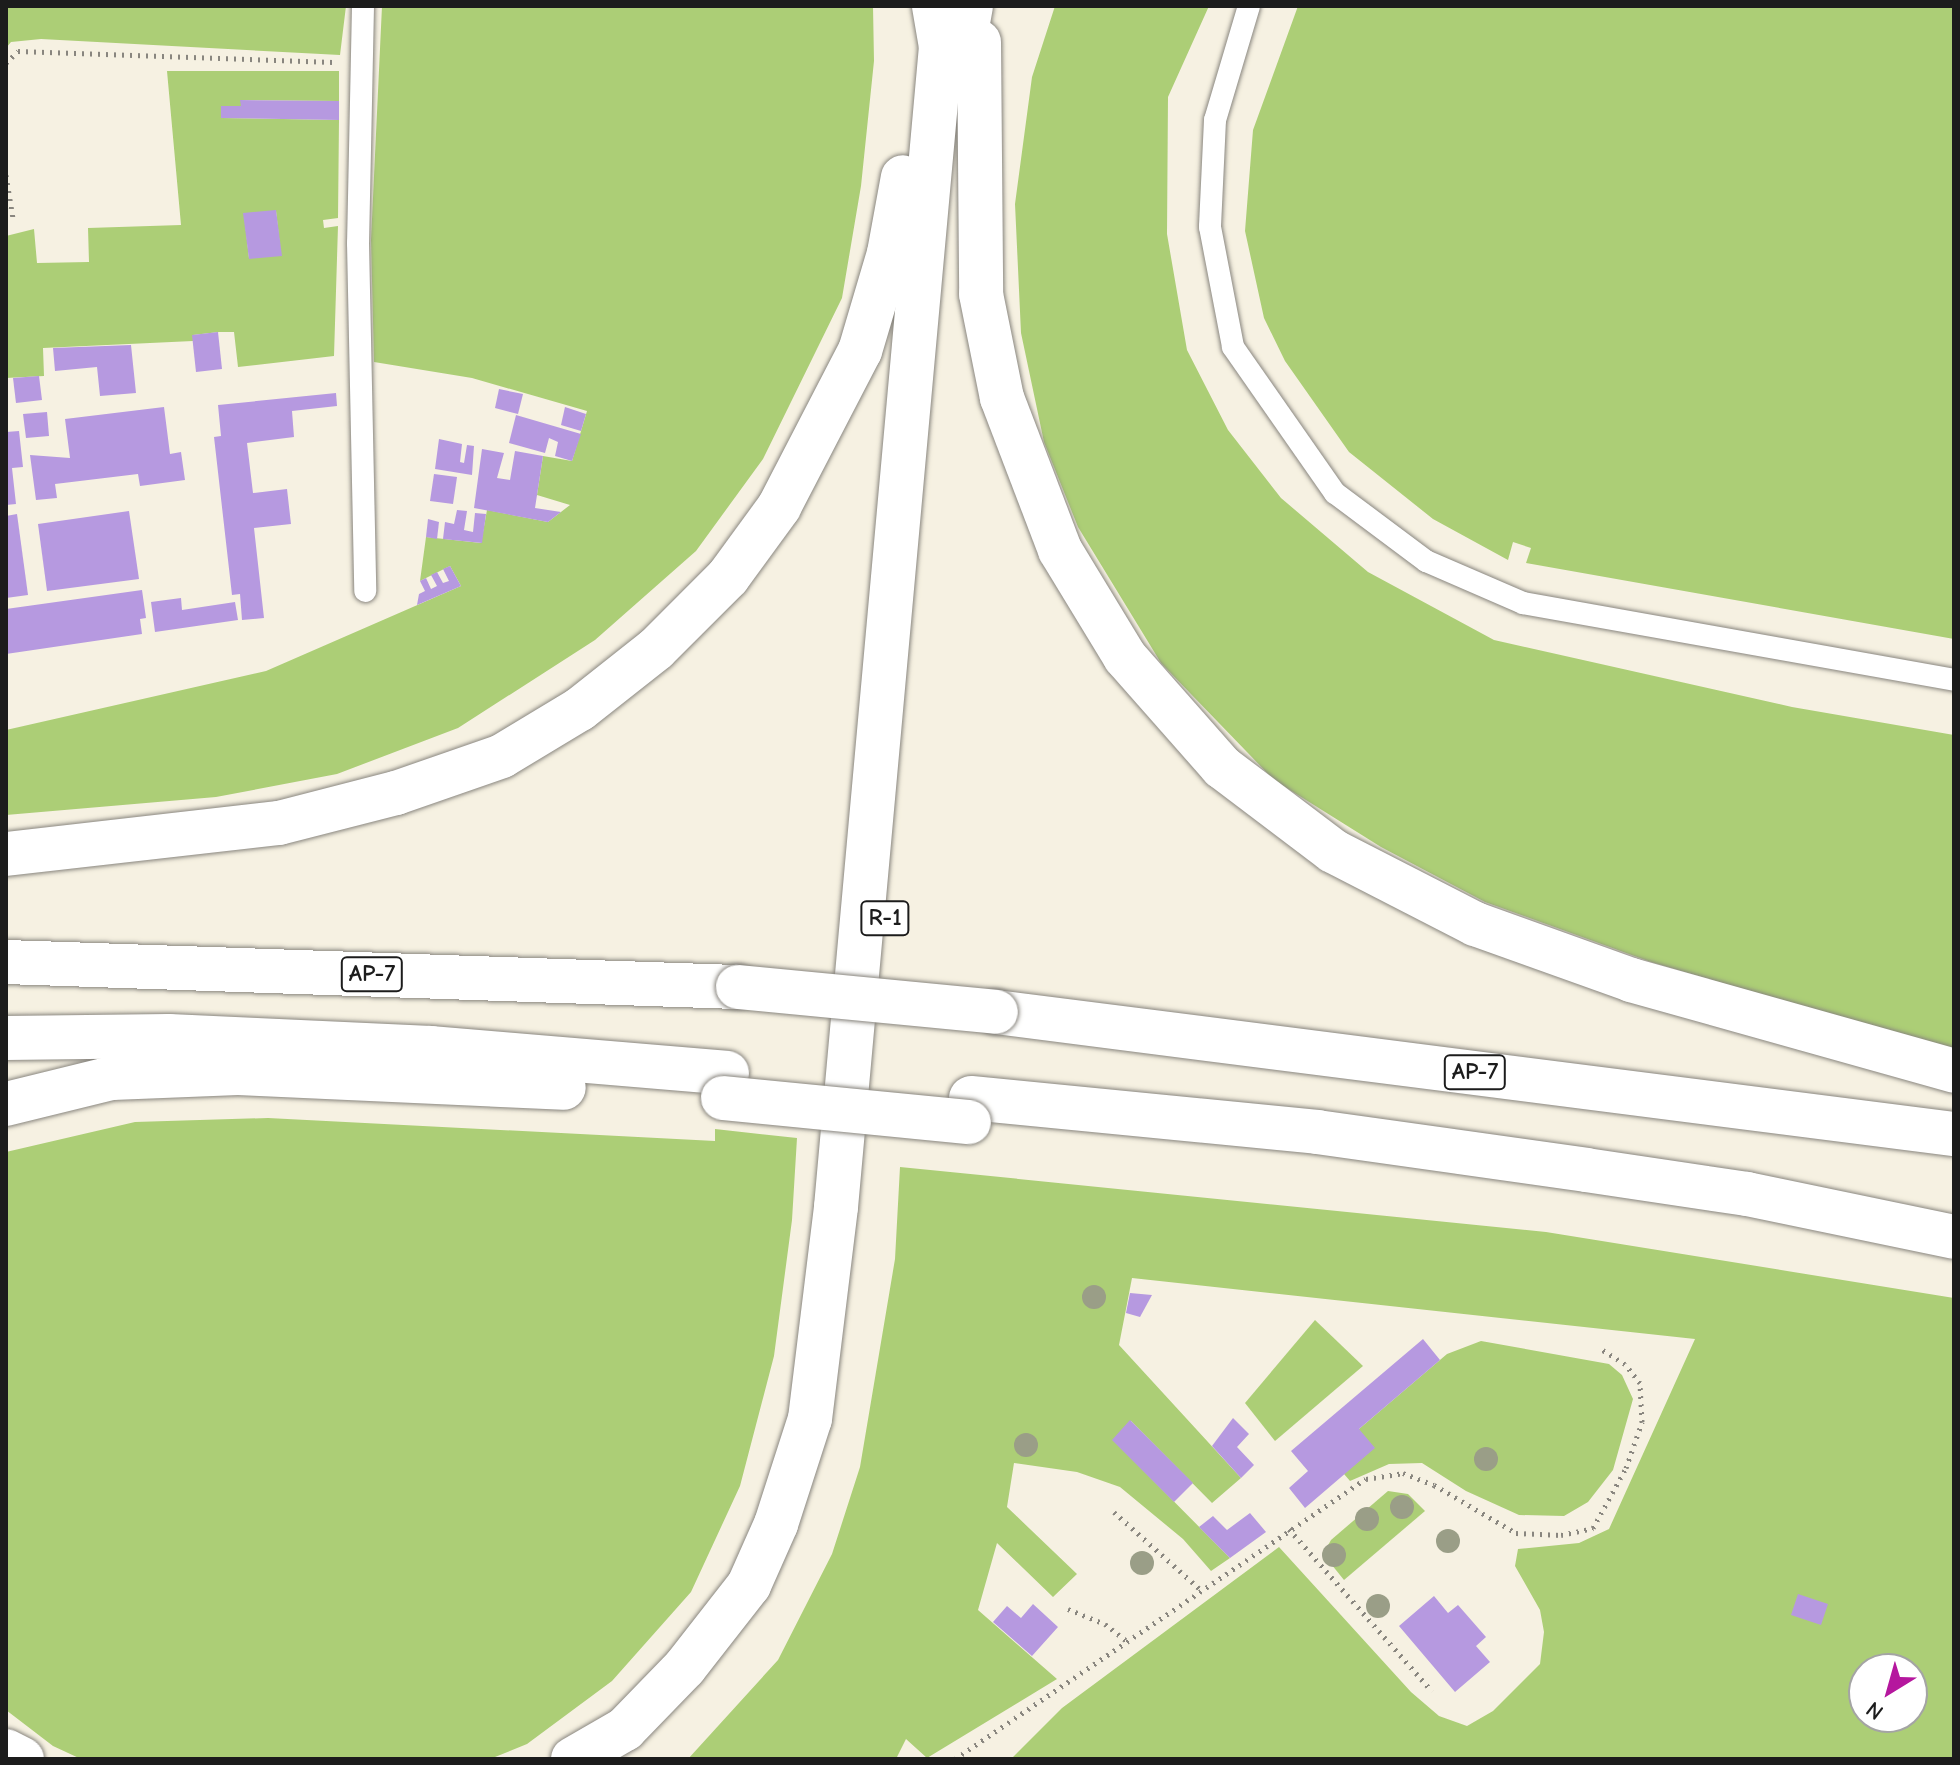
<!DOCTYPE html>
<style>
body{margin:0}
#map{position:relative;width:1960px;height:1765px;overflow:hidden;background:#f6f1e2;font-family:"Comic Neue",sans-serif}
div>[style]{position:absolute}
[style*='--x']{left:calc(var(--x)*1px);top:calc(var(--y)*1px);width:calc(var(--w)*1px);rotate:calc(var(--a)*1deg)}
.green>*{inset:0;background:#acce76}
.building>*{inset:0;background:#b699e0}
.path>*{height:5px;margin-top:-2.5px;transform-origin:0;background:repeating-linear-gradient(90deg,#89867f 0 2px,transparent 0 8px)}
.roads{filter:drop-shadow(0 0 2px #89867f) drop-shadow(0 0 2px #89867f)}
.service>*{height:22px;margin:-11px;padding:0 11px;transform-origin:11px;border-radius:11px;background:#fff}
.motorway>*{height:44px;margin:-22px;padding:0 22px;transform-origin:22px;border-radius:22px;background:#fff}
.bridges{filter:drop-shadow(0 0 2px #89867f) drop-shadow(0 0 2px #89867f)}
.motorway-bridge>*{height:44px;margin:-22px;padding:0 22px;transform-origin:22px;border-radius:22px;background:#fff}
.trees>*{width:24px;height:24px;margin:-12px;border-radius:50%;background:#9a9e87}
span{translate:-50% -50%;white-space:nowrap;text-align:center;line-height:1.15;-webkit-text-stroke:8px #fff;paint-order:stroke}
.shield-label span{padding:2px 6px;background:#fff;border:2px solid;border-radius:6px;-webkit-text-stroke-width:0}
.shield-label{font-size:24px;color:#1c1c1c;font-weight:700}
.frame{position:absolute;inset:0;border:8px solid #1c1c1c;pointer-events:none}
.north{position:absolute;left:1848px;top:1653px;width:80px;height:80px;box-sizing:border-box;background:#fff;border:2px solid #a4a4a4;border-radius:50%;rotate:217deg;font-size:22px;font-weight:700;line-height:32px;text-align:center;color:#1c1c1c}
.north::after{content:'';display:block;margin:auto;width:28px;height:36px;background:#b5179e;clip-path:polygon(50% 0,100% 100%,50% 72%,0 100%)}
</style>
<div id="map">
<div class="green">
<div style="clip-path:polygon(6px 6px,346px 6px,340px 55px,41px 39px,11px 42px,6px 48px)"></div>
<div style="clip-path:polygon(382px 6px,873px 6px,874px 61px,861px 186px,842px 298px,763px 459px,696px 551px,595px 640px,458px 728px,337px 774px,216px 797px,6px 815px,6px 730px,266px 671px,461px 586px,450px 566px,420px 581px,426px 537px,481px 543px,487px 510px,548px 522px,570px 505px,537px 495px,543px 456px,572px 461px,587px 411px,472px 378px,374px 362px,371px 240px)"></div>
<div style="clip-path:polygon(1055px 6px,1209px 6px,1168px 97px,1167px 234px,1187px 350px,1228px 430px,1281px 498px,1368px 572px,1494px 640px,1792px 707px,1954px 735px,1954px 1051px,1651px 962px,1485px 902px,1381px 847px,1274px 780px,1161px 663px,1078px 527px,1044px 442px,1021px 333px,1015px 204px,1032px 77px)"></div>
<div style="clip-path:polygon(1298px 6px,1954px 6px,1954px 639px,1526px 563px,1531px 548px,1513px 542px,1508px 560px,1433px 519px,1349px 452px,1285px 361px,1264px 318px,1245px 231px,1253px 130px)"></div>
<div style="clip-path:polygon(evenodd,167px 71px,339px 71px,339px 101px,241px 100px,241px 106px,221px 107px,222px 118px,339px 120px,338px 218px,323px 220px,324px 228px,338px 226px,334px 356px,238px 367px,234px 332px,219px 332px,193px 335px,193px 341px,43px 348px,44px 376px,6px 378px,6px 236px,34px 229px,37px 263px,89px 262px,88px 228px,181px 225px,167px 71px,276px 211px,281px 255px,249px 258px,244px 214px,276px 211px)"></div>
<div style="clip-path:polygon(268px 1118px,715px 1141px,715px 1129px,797px 1138px,792px 1220px,774px 1356px,740px 1486px,691px 1592px,612px 1681px,527px 1744px,490px 1759px,81px 1759px,53px 1746px,6px 1710px,6px 1152px,135px 1122px)"></div>
<div style="clip-path:polygon(evenodd,900px 1167px,1546px 1232px,1954px 1298px,1954px 1759px,1011px 1759px,1062px 1708px,1279px 1547px,1411px 1692px,1439px 1716px,1467px 1726px,1493px 1711px,1540px 1664px,1544px 1632px,1540px 1610px,1515px 1566px,1518px 1549px,1579px 1543px,1609px 1529px,1695px 1339px,1132px 1278px,1119px 1345px,1241px 1478px,1212px 1503px,1131px 1421px,1113px 1440px,1230px 1558px,1211px 1571px,1183px 1539px,1120px 1487px,1077px 1472px,1014px 1463px,1007px 1507px,1077px 1574px,1053px 1597px,997px 1543px,978px 1610px,1057px 1679px,927px 1758px,906px 1739px,896px 1759px,688px 1759px,778px 1660px,832px 1554px,860px 1467px,895px 1259px,900px 1167px,1864px 1669px,1912px 1669px,1912px 1717px,1864px 1717px,1864px 1669px)"></div>
<div style="clip-path:polygon(1315px 1320px,1363px 1366px,1275px 1441px,1245px 1403px)"></div>
<div style="clip-path:polygon(1481px 1341px,1609px 1364px,1622px 1375px,1633px 1399px,1613px 1470px,1588px 1502px,1564px 1516px,1519px 1515px,1466px 1491px,1422px 1463px,1389px 1464px,1350px 1481px,1344px 1474px,1359px 1429px,1447px 1354px)"></div>
<div style="clip-path:polygon(1388px 1491px,1408px 1494px,1425px 1511px,1344px 1580px,1323px 1554px,1331px 1540px)"></div>
</div>
<div class="building">
<div style="clip-path:polygon(240px 100px,339px 101px,339px 120px,221px 118px,221px 106px,241px 106px)"></div>
<div style="clip-path:polygon(276px 210px,282px 256px,249px 259px,243px 213px)"></div>
<div style="clip-path:polygon(218px 332px,222px 369px,196px 372px,192px 335px)"></div>
<div style="clip-path:polygon(131px 345px,136px 393px,100px 396px,97px 367px,55px 371px,53px 348px)"></div>
<div style="clip-path:polygon(39px 376px,42px 400px,16px 403px,13px 378px)"></div>
<div style="clip-path:polygon(499px 389px,523px 394px,518px 414px,495px 408px)"></div>
<div style="clip-path:polygon(336px 393px,337px 406px,292px 411px,294px 437px,247px 443px,253px 493px,287px 489px,291px 524px,254px 528px,264px 618px,242px 620px,240px 594px,232px 595px,214px 437px,221px 436px,218px 405px)"></div>
<div style="clip-path:polygon(164px 407px,170px 454px,181px 452px,185px 480px,140px 486px,138px 474px,55px 484px,57px 498px,36px 500px,30px 455px,70px 458px,65px 419px)"></div>
<div style="clip-path:polygon(565px 407px,586px 414px,581px 431px,561px 425px)"></div>
<div style="clip-path:polygon(47px 412px,49px 436px,26px 438px,23px 414px)"></div>
<div style="clip-path:polygon(516px 415px,581px 434px,572px 461px,555px 456px,558px 442px,549px 438px,545px 453px,509px 443px)"></div>
<div style="clip-path:polygon(19px 431px,23px 467px,12px 468px,16px 504px,6px 505px,6px 432px)"></div>
<div style="clip-path:polygon(439px 439px,462px 444px,460px 462px,464px 463px,467px 445px,474px 446px,472px 475px,435px 469px)"></div>
<div style="clip-path:polygon(482px 449px,504px 453px,497px 478px,510px 480px,515px 451px,543px 456px,535px 508px,561px 512px,548px 522px,474px 508px)"></div>
<div style="clip-path:polygon(434px 474px,457px 477px,453px 504px,430px 501px)"></div>
<div style="clip-path:polygon(457px 510px,467px 511px,464px 530px,473px 532px,475px 513px,486px 514px,482px 543px,443px 539px,445px 522px,454px 524px)"></div>
<div style="clip-path:polygon(129px 511px,139px 579px,47px 591px,38px 524px)"></div>
<div style="clip-path:polygon(17px 514px,28px 595px,6px 598px,6px 516px)"></div>
<div style="clip-path:polygon(428px 519px,439px 522px,437px 539px,426px 537px)"></div>
<div style="clip-path:polygon(450px 566px,461px 586px,417px 605px,419px 594px,425px 591px,420px 581px,426px 578px,431px 589px,437px 586px,431px 575px,437px 572px,443px 583px,449px 581px,443px 569px)"></div>
<div style="clip-path:polygon(142px 590px,146px 618px,140px 619px,142px 634px,6px 654px,6px 609px)"></div>
<div style="clip-path:polygon(181px 598px,182px 610px,235px 602px,238px 620px,155px 632px,151px 602px)"></div>
<div style="clip-path:polygon(1130px 1293px,1152px 1295px,1140px 1317px,1126px 1313px)"></div>
<div style="clip-path:polygon(1423px 1339px,1440px 1360px,1359px 1429px,1375px 1448px,1305px 1508px,1289px 1488px,1308px 1471px,1291px 1451px)"></div>
<div style="clip-path:polygon(1233px 1418px,1249px 1434px,1237px 1447px,1254px 1465px,1241px 1478px,1212px 1446px)"></div>
<div style="clip-path:polygon(1130px 1420px,1193px 1483px,1174px 1502px,1112px 1440px)"></div>
<div style="clip-path:polygon(1250px 1513px,1266px 1532px,1230px 1558px,1199px 1527px,1213px 1516px,1227px 1530px)"></div>
<div style="clip-path:polygon(1798px 1594px,1828px 1604px,1821px 1625px,1791px 1615px)"></div>
<div style="clip-path:polygon(1434px 1596px,1448px 1613px,1458px 1605px,1486px 1637px,1476px 1646px,1490px 1662px,1455px 1692px,1399px 1626px)"></div>
<div style="clip-path:polygon(1033px 1604px,1058px 1627px,1032px 1656px,993px 1622px,1007px 1606px,1021px 1618px)"></div>
</div>
<div class="path">
<div style="--x:6;--y:63;--w:17;--a:-45"></div>
<div style="--x:18;--y:51;--w:315;--a:2"></div>
<div style="--x:6;--y:175;--w:44;--a:80.8"></div>
<div style="--x:1114;--y:1512;--w:117;--a:41.9"></div>
<div style="--x:1289;--y:1529;--w:216;--a:48.6"></div>
<div style="--x:1068;--y:1609;--w:40;--a:22"></div>
<div style="--x:1105;--y:1624;--w:28;--a:38"></div>
<div style="--x:955;--y:1759;--w:497;--a:-34.3"></div>
<div style="--x:1366;--y:1479;--w:37;--a:-9"></div>
<div style="--x:1403;--y:1473;--w:33;--a:21"></div>
<div style="--x:1434;--y:1485;--w:95;--a:30.3"></div>
<div style="--x:1516;--y:1533;--w:45;--a:2.5"></div>
<div style="--x:1561;--y:1535;--w:33;--a:-12"></div>
<div style="--x:1593;--y:1528;--w:68;--a:-61.2"></div>
<div style="--x:1626;--y:1468;--w:49;--a:-70.8"></div>
<div style="--x:1642;--y:1422;--w:39;--a:-93"></div>
<div style="--x:1640;--y:1383;--w:24;--a:-128"></div>
<div style="--x:1625;--y:1364;--w:28;--a:-148"></div>
</div>
<div class="roads">
<div class="service">
<div style="--x:363;--y:6;--w:237;--a:91.2"></div>
<div style="--x:358;--y:243;--w:348;--a:88.8"></div>
<div style="--x:1249;--y:6;--w:119;--a:106.6"></div>
<div style="--x:1215;--y:120;--w:107;--a:92.7"></div>
<div style="--x:1210;--y:227;--w:122;--a:79.1"></div>
<div style="--x:1233;--y:347;--w:178;--a:55.1"></div>
<div style="--x:1335;--y:493;--w:114;--a:36.8"></div>
<div style="--x:1426;--y:561;--w:106;--a:23.4"></div>
<div style="--x:1523;--y:603;--w:438;--a:10.1"></div>
</div>
<div class="motorway">
<div style="--x:979;--y:42;--w:252;--a:89.5"></div>
<div style="--x:981;--y:294;--w:106;--a:78.6"></div>
<div style="--x:1002;--y:398;--w:163;--a:69.1"></div>
<div style="--x:1060;--y:550;--w:125;--a:58.7"></div>
<div style="--x:1125;--y:657;--w:147;--a:48.6"></div>
<div style="--x:1222;--y:767;--w:139;--a:37.1"></div>
<div style="--x:1333;--y:851;--w:160;--a:27.2"></div>
<div style="--x:1475;--y:924;--w:166;--a:19.7"></div>
<div style="--x:1631;--y:980;--w:336;--a:15.7"></div>
<div style="--x:958;--y:78;--w:73;--a:-79.8"></div>
<div style="--x:6;--y:854;--w:275;--a:-6.5"></div>
<div style="--x:279;--y:823;--w:121;--a:-14.4"></div>
<div style="--x:396;--y:793;--w:112;--a:-19.2"></div>
<div style="--x:502;--y:756;--w:91;--a:-31.1"></div>
<div style="--x:580;--y:709;--w:97;--a:-38.3"></div>
<div style="--x:656;--y:649;--w:102;--a:-45"></div>
<div style="--x:728;--y:577;--w:87;--a:-53.9"></div>
<div style="--x:779;--y:507;--w:176;--a:-62.6"></div>
<div style="--x:860;--y:351;--w:102;--a:-73.5"></div>
<div style="--x:889;--y:253;--w:77;--a:-79.6"></div>
<div style="--x:6;--y:962;--w:732;--a:1.96"></div>
<div style="--x:996;--y:1012;--w:966;--a:7.26"></div>
<div style="--x:6;--y:1038;--w:163;--a:-0.7"></div>
<div style="--x:169;--y:1036;--w:262;--a:2.6"></div>
<div style="--x:431;--y:1048;--w:297;--a:4.8"></div>
<div style="--x:971;--y:1098;--w:348;--a:5.6"></div>
<div style="--x:1317;--y:1132;--w:272;--a:8"></div>
<div style="--x:1586;--y:1170;--w:163;--a:8.5"></div>
<div style="--x:1747;--y:1194;--w:211;--a:11.7"></div>
<div style="--x:6;--y:1104;--w:109;--a:-13.8"></div>
<div style="--x:112;--y:1078;--w:126;--a:-2.3"></div>
<div style="--x:238;--y:1073;--w:326;--a:2.6"></div>
<div style="--x:6;--y:1751;--w:18;--a:27"></div>
<div style="--x:573;--y:1759;--w:60;--a:-30"></div>
<div style="--x:625;--y:1729;--w:86;--a:-45.9"></div>
<div style="--x:685;--y:1667;--w:104;--a:-52"></div>
<div style="--x:749;--y:1585;--w:67;--a:-66.1"></div>
<div style="--x:776;--y:1524;--w:110;--a:-72.1"></div>
<div style="--x:810;--y:1419;--w:214;--a:-83"></div>
<div style="--x:836;--y:1207;--w:1165;--a:-84.83"></div>
<div style="--x:941;--y:47;--w:42;--a:-99.7"></div>
</div>
</div>
<div class="bridges">
<div class="motorway-bridge">
<div style="--x:738;--y:987;--w:259;--a:5.5"></div>
<div style="--x:723;--y:1098;--w:247;--a:5.6"></div>
</div>
</div>
<div class="trees">
<div style="left:1094px;top:1297px"></div>
<div style="left:1026px;top:1445px"></div>
<div style="left:1486px;top:1459px"></div>
<div style="left:1402px;top:1507px"></div>
<div style="left:1367px;top:1519px"></div>
<div style="left:1448px;top:1541px"></div>
<div style="left:1334px;top:1555px"></div>
<div style="left:1142px;top:1563px"></div>
<div style="left:1378px;top:1606px"></div>
</div>
<div class="shield-label">
<span style="left:885px;top:918px">R-1</span>
<span style="left:372px;top:974px">AP-7</span>
<span style="left:1475px;top:1072px">AP-7</span>
</div>
<div class="frame"></div>
<div class="north">N</div>
</div>
